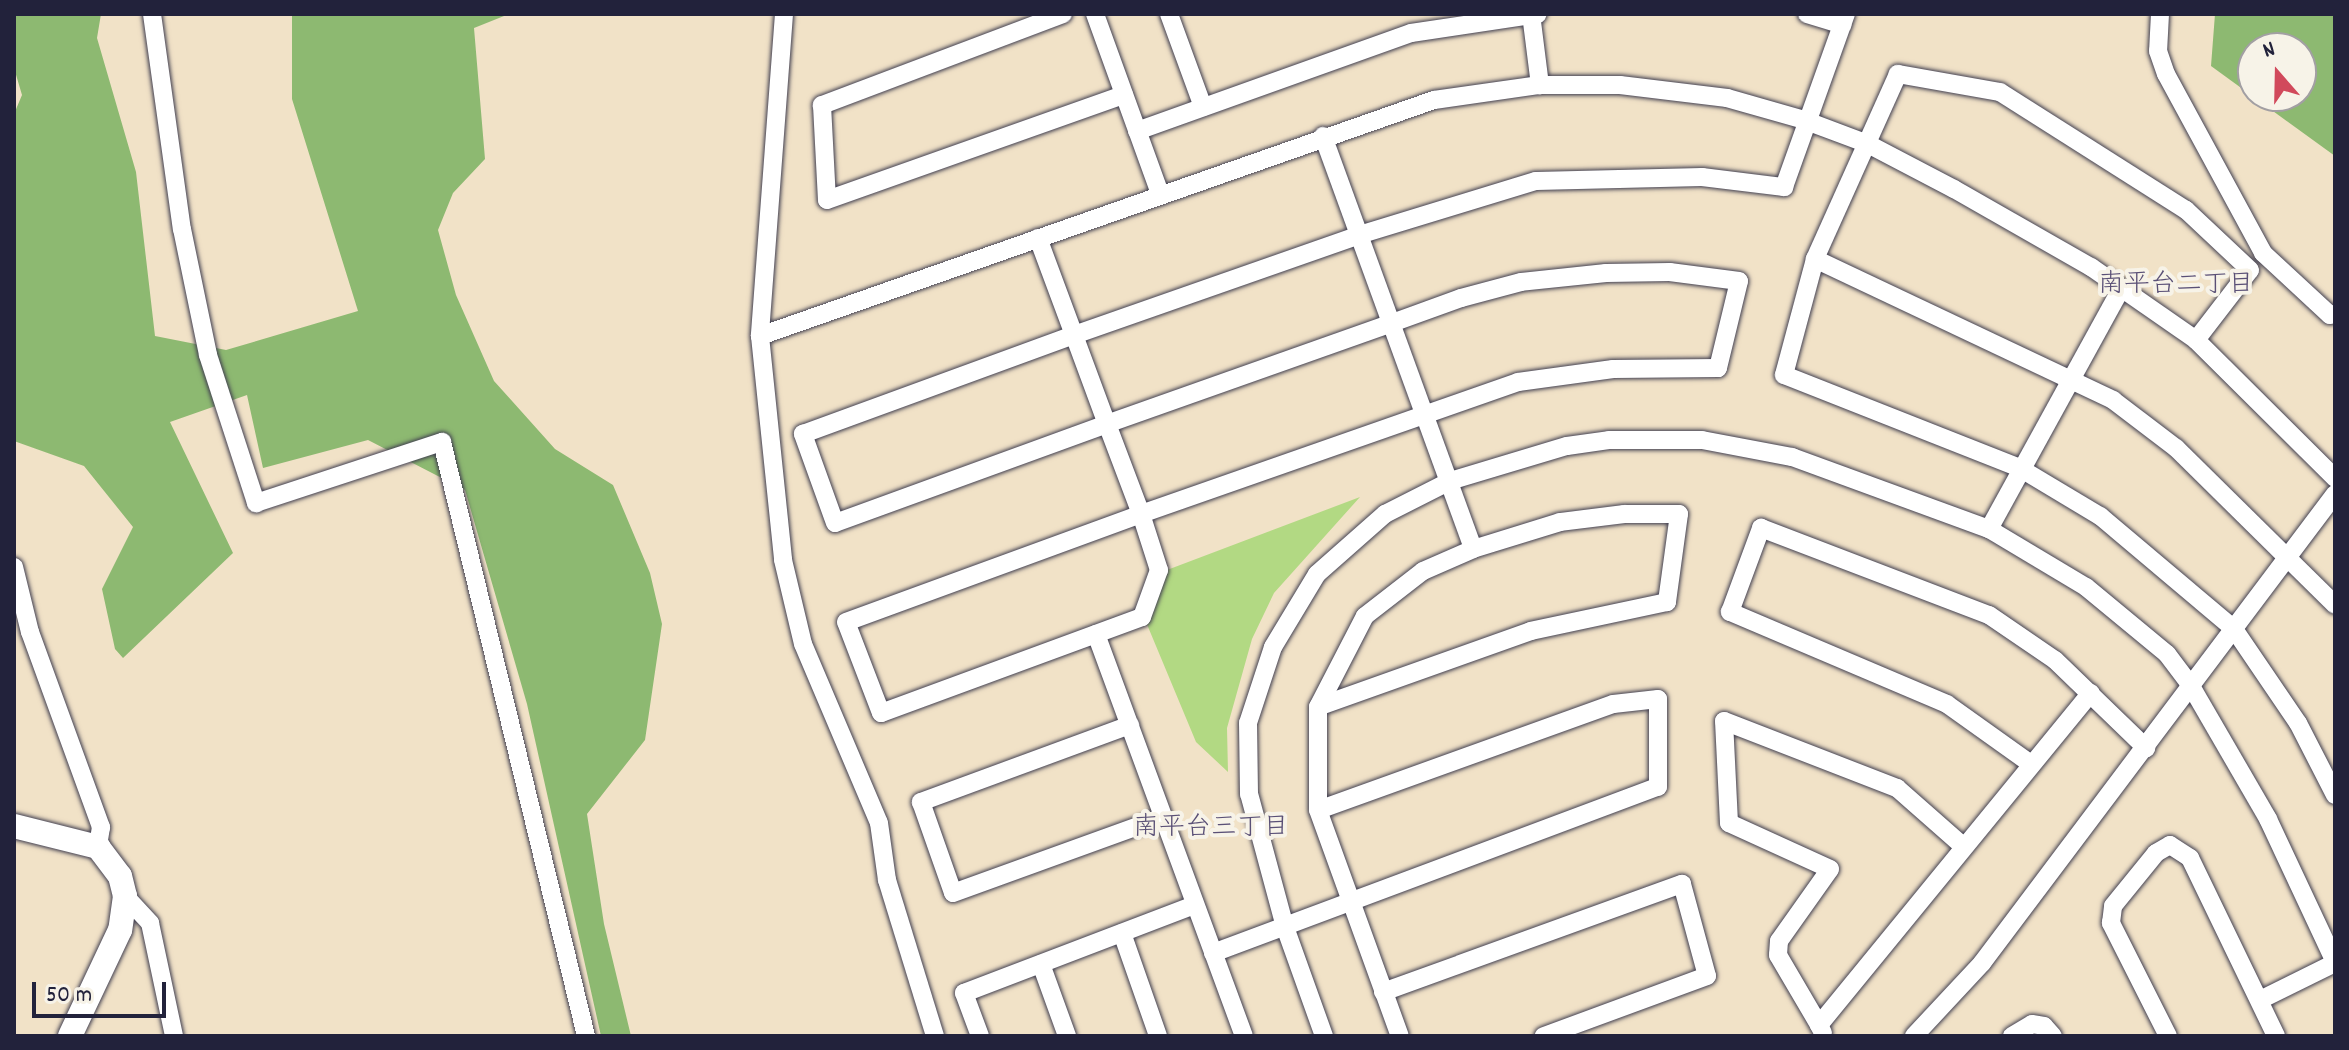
<!DOCTYPE html>
<meta charset="utf-8">
<style>
body{margin:0}
#map{position:relative;width:2349px;height:1050px;overflow:hidden;background:#f1e2c7;font-family:Dekko,"Klee One",sans-serif}
div>[style]{position:absolute}
[style*='--x']{left:calc(var(--x)*1px);top:calc(var(--y)*1px);width:calc(var(--w)*1px);rotate:calc(var(--a)*1deg)}
.green>*{inset:0;background:#b2d983}
.forest>*{inset:0;background:#8db971}
.roads{filter:drop-shadow(0 0 2px #413f50) drop-shadow(0 0 2px #413f50)}
.minor>*{height:18px;margin:-9px;padding:0 9px;transform-origin:9px;border-radius:9px;background:#fff}
.major>*{height:24px;margin:-12px;padding:0 12px;transform-origin:12px;border-radius:12px;background:#fff}
span{translate:-50% -50%;white-space:nowrap;text-align:center;line-height:1.15;-webkit-text-stroke:8px #f7f3e8;paint-order:stroke}
.neighbourhood-label{font-size:26px;color:#5a5076}
.frame{position:absolute;inset:0;border:16px solid #22223b;pointer-events:none}
.north{position:absolute;left:2237px;top:32px;width:80px;height:80px;box-sizing:border-box;background:#f7f3e8;border:2px solid #a29fa3;border-radius:50%;rotate:340deg;font-size:22px;font-weight:700;line-height:32px;text-align:center;color:#22223b}
.north::after{content:'';display:block;margin:auto;width:28px;height:36px;background:#d1495b;clip-path:polygon(50% 0,100% 100%,50% 72%,0 100%)}
.scale{position:absolute;left:32px;top:982px;width:134px;height:36px;box-sizing:border-box;border:4px solid #22223b;border-top:0;padding-left:10px;font-size:24px;line-height:28px;white-space:nowrap;color:#22223b;-webkit-text-stroke:6px #f7f3e8;paint-order:stroke}
</style>
<div id="map">
<div class="green">
<div style="clip-path:polygon(1360px 497px,1274px 593px,1252px 639px,1227px 728px,1228px 772px,1196px 742px,1146px 622px,1167px 570px)"></div>
</div>
<div class="forest">
<div style="clip-path:polygon(14px 14px,101px 14px,97px 38px,136px 172px,155px 336px,226px 350px,358px 311px,292px 99px,292px 14px,509px 14px,474px 28px,485px 159px,453px 193px,438px 230px,456px 295px,494px 381px,555px 449px,613px 485px,650px 573px,662px 624px,645px 740px,587px 814px,604px 924px,631px 1036px,601px 1036px,527px 704px,465px 490px,368px 440px,263px 468px,247px 395px,170px 422px,233px 553px,123px 658px,115px 649px,102px 589px,133px 527px,84px 466px,14px 441px,14px 114px,22px 95px,14px 68px)"></div>
<div style="clip-path:polygon(evenodd,2215px 14px,2335px 14px,2335px 156px,2211px 66px,2215px 14px,2253px 48px,2301px 48px,2301px 96px,2253px 96px,2253px 48px)"></div>
</div>
<div class="roads">
<div class="minor">
<div style="--x:152;--y:14;--w:217;--a:82.1"></div>
<div style="--x:182;--y:229;--w:129;--a:78.3"></div>
<div style="--x:208;--y:355;--w:156;--a:72"></div>
<div style="--x:256;--y:503;--w:196;--a:-18.2"></div>
<div style="--x:442;--y:442;--w:611;--a:76.37"></div>
<div style="--x:784;--y:14;--w:323;--a:94.3"></div>
<div style="--x:760;--y:336;--w:225;--a:84.1"></div>
<div style="--x:783;--y:560;--w:86;--a:76.6"></div>
<div style="--x:803;--y:644;--w:194;--a:67"></div>
<div style="--x:879;--y:823;--w:58;--a:82"></div>
<div style="--x:887;--y:880;--w:163;--a:72.9"></div>
<div style="--x:1063;--y:14;--w:258;--a:159.3"></div>
<div style="--x:822;--y:105;--w:95;--a:87"></div>
<div style="--x:827;--y:200;--w:315;--a:-19.5"></div>
<div style="--x:1095;--y:14;--w:191;--a:70.1"></div>
<div style="--x:1169;--y:14;--w:99;--a:69.9"></div>
<div style="--x:1531;--y:14;--w:72;--a:82.8"></div>
<div style="--x:1807;--y:14;--w:37;--a:17"></div>
<div style="--x:2160;--y:14;--w:37;--a:93"></div>
<div style="--x:2158;--y:51;--w:24;--a:71"></div>
<div style="--x:2166;--y:74;--w:204;--a:61.5"></div>
<div style="--x:2263;--y:253;--w:91;--a:42.8"></div>
<div style="--x:2330;--y:315;--w:5;--a:-11"></div>
<div style="--x:1137;--y:131;--w:291;--a:-19.7"></div>
<div style="--x:1411;--y:33;--w:128;--a:-8.5"></div>
<div style="--x:1323;--y:136;--w:439;--a:70"></div>
<div style="--x:1038;--y:238;--w:103;--a:69.6"></div>
<div style="--x:1074;--y:335;--w:95;--a:69.7"></div>
<div style="--x:1107;--y:424;--w:96;--a:69.3"></div>
<div style="--x:1141;--y:514;--w:59;--a:72.2"></div>
<div style="--x:1159;--y:570;--w:50;--a:109.9"></div>
<div style="--x:1142;--y:617;--w:278;--a:159.8"></div>
<div style="--x:881;--y:713;--w:97;--a:-111"></div>
<div style="--x:846;--y:622;--w:314;--a:-20.1"></div>
<div style="--x:1141;--y:514;--w:399;--a:-19.3"></div>
<div style="--x:1518;--y:382;--w:96;--a:-7.8"></div>
<div style="--x:1613;--y:369;--w:105;--a:-0.5"></div>
<div style="--x:1718;--y:368;--w:89;--a:-76.4"></div>
<div style="--x:1739;--y:281;--w:70;--a:-172.6"></div>
<div style="--x:1670;--y:272;--w:64;--a:179.1"></div>
<div style="--x:1606;--y:273;--w:85;--a:174"></div>
<div style="--x:1521;--y:282;--w:62;--a:165.1"></div>
<div style="--x:1461;--y:298;--w:73;--a:160.1"></div>
<div style="--x:1392;--y:323;--w:302;--a:160.5"></div>
<div style="--x:1107;--y:424;--w:289;--a:160"></div>
<div style="--x:835;--y:523;--w:95;--a:-109.8"></div>
<div style="--x:803;--y:434;--w:289;--a:-20.1"></div>
<div style="--x:1074;--y:335;--w:302;--a:-19.3"></div>
<div style="--x:1359;--y:235;--w:185;--a:-17"></div>
<div style="--x:1536;--y:181;--w:166;--a:-1.4"></div>
<div style="--x:1702;--y:177;--w:83;--a:7"></div>
<div style="--x:1784;--y:187;--w:184;--a:-70.3"></div>
<div style="--x:1815;--y:259;--w:330;--a:25.3"></div>
<div style="--x:2113;--y:400;--w:79;--a:37.3"></div>
<div style="--x:2176;--y:448;--w:223;--a:44.6"></div>
<div style="--x:760;--y:336;--w:714;--a:-19.3"></div>
<div style="--x:1434;--y:100;--w:107;--a:-8.1"></div>
<div style="--x:1540;--y:85;--w:80;--a:0"></div>
<div style="--x:1620;--y:85;--w:108;--a:6.9"></div>
<div style="--x:1727;--y:98;--w:80;--a:15.9"></div>
<div style="--x:1804;--y:120;--w:68;--a:20.6"></div>
<div style="--x:1868;--y:144;--w:97;--a:27.6"></div>
<div style="--x:1954;--y:189;--w:158;--a:29.7"></div>
<div style="--x:2091;--y:267;--w:128;--a:34.8"></div>
<div style="--x:2196;--y:340;--w:196;--a:44.8"></div>
<div style="--x:2196;--y:340;--w:88;--a:-52.4"></div>
<div style="--x:2250;--y:270;--w:88;--a:-136.8"></div>
<div style="--x:2186;--y:210;--w:220;--a:-147.6"></div>
<div style="--x:2000;--y:92;--w:104;--a:-170"></div>
<div style="--x:1898;--y:74;--w:203;--a:114.2"></div>
<div style="--x:1815;--y:259;--w:120;--a:105"></div>
<div style="--x:1784;--y:375;--w:251;--a:21.5"></div>
<div style="--x:2018;--y:467;--w:96;--a:30.9"></div>
<div style="--x:2100;--y:516;--w:175;--a:40.1"></div>
<div style="--x:2234;--y:629;--w:114;--a:55.8"></div>
<div style="--x:2298;--y:723;--w:81;--a:62.8"></div>
<div style="--x:1624;--y:514;--w:55;--a:0"></div>
<div style="--x:1679;--y:514;--w:89;--a:97.8"></div>
<div style="--x:1667;--y:602;--w:139;--a:168"></div>
<div style="--x:1531;--y:631;--w:226;--a:160.4"></div>
<div style="--x:1318;--y:707;--w:102;--a:-62.7"></div>
<div style="--x:1365;--y:616;--w:73;--a:-37.8"></div>
<div style="--x:1423;--y:571;--w:55;--a:-23.7"></div>
<div style="--x:1473;--y:549;--w:91;--a:-17.2"></div>
<div style="--x:1560;--y:522;--w:64;--a:-7.1"></div>
<div style="--x:1989;--y:529;--w:274;--a:-61.2"></div>
<div style="--x:14;--y:567;--w:67;--a:76.2"></div>
<div style="--x:30;--y:632;--w:208;--a:70"></div>
<div style="--x:101;--y:827;--w:20;--a:99"></div>
<div style="--x:1096;--y:634;--w:428;--a:69.8"></div>
<div style="--x:1318;--y:707;--w:103;--a:90"></div>
<div style="--x:1318;--y:810;--w:240;--a:70.1"></div>
<div style="--x:1130;--y:725;--w:223;--a:159.8"></div>
<div style="--x:921;--y:802;--w:96;--a:70.6"></div>
<div style="--x:953;--y:893;--w:223;--a:-19.9"></div>
<div style="--x:2031;--y:764;--w:103;--a:-144.5"></div>
<div style="--x:1947;--y:704;--w:236;--a:-157"></div>
<div style="--x:1730;--y:612;--w:90;--a:-69.7"></div>
<div style="--x:1761;--y:528;--w:244;--a:20.9"></div>
<div style="--x:1989;--y:615;--w:80;--a:34.3"></div>
<div style="--x:2055;--y:660;--w:127;--a:44"></div>
<div style="--x:125;--y:896;--w:37;--a:47"></div>
<div style="--x:150;--y:923;--w:116;--a:78"></div>
<div style="--x:1122;--y:933;--w:109;--a:70.7"></div>
<div style="--x:1213;--y:953;--w:475;--a:-20.5"></div>
<div style="--x:1658;--y:787;--w:88;--a:-90"></div>
<div style="--x:1658;--y:699;--w:45;--a:173.7"></div>
<div style="--x:1613;--y:704;--w:313;--a:160.2"></div>
<div style="--x:1041;--y:964;--w:77;--a:70.1"></div>
<div style="--x:1383;--y:992;--w:318;--a:-19.9"></div>
<div style="--x:1682;--y:884;--w:95;--a:74.8"></div>
<div style="--x:1707;--y:976;--w:174;--a:159.8"></div>
<div style="--x:2262;--y:999;--w:81;--a:-26.3"></div>
<div style="--x:1819;--y:1025;--w:81;--a:-120.4"></div>
<div style="--x:1778;--y:955;--w:14;--a:-86"></div>
<div style="--x:1779;--y:941;--w:88;--a:-54.7"></div>
<div style="--x:1830;--y:869;--w:111;--a:-155.5"></div>
<div style="--x:1729;--y:823;--w:102;--a:-92.8"></div>
<div style="--x:1724;--y:721;--w:186;--a:21.2"></div>
<div style="--x:1897;--y:788;--w:89;--a:41.4"></div>
<div style="--x:1823;--y:1033;--w:9;--a:-117"></div>
<div style="--x:1819;--y:1025;--w:429;--a:-50.7"></div>
<div style="--x:980;--y:1036;--w:46;--a:-110.4"></div>
<div style="--x:964;--y:993;--w:247;--a:-20.9"></div>
<div style="--x:1324;--y:1036;--w:116;--a:-109.7"></div>
<div style="--x:1285;--y:927;--w:138;--a:-105.1"></div>
<div style="--x:1249;--y:794;--w:71;--a:-90.8"></div>
<div style="--x:1248;--y:723;--w:80;--a:-71.8"></div>
<div style="--x:1273;--y:647;--w:85;--a:-58.9"></div>
<div style="--x:1317;--y:574;--w:91;--a:-41.4"></div>
<div style="--x:1385;--y:514;--w:73;--a:-26.9"></div>
<div style="--x:1450;--y:481;--w:122;--a:-16.7"></div>
<div style="--x:1567;--y:446;--w:42;--a:-8.1"></div>
<div style="--x:1609;--y:440;--w:93;--a:0"></div>
<div style="--x:1702;--y:440;--w:92;--a:10.7"></div>
<div style="--x:1792;--y:457;--w:210;--a:20.1"></div>
<div style="--x:1989;--y:529;--w:113;--a:30.9"></div>
<div style="--x:2086;--y:587;--w:105;--a:39.6"></div>
<div style="--x:2167;--y:654;--w:40;--a:53"></div>
<div style="--x:2191;--y:686;--w:154;--a:59.9"></div>
<div style="--x:2268;--y:819;--w:158;--a:64.9"></div>
<div style="--x:1914;--y:1036;--w:100;--a:-47"></div>
<div style="--x:1982;--y:963;--w:587;--a:-53.03"></div>
<div style="--x:2012;--y:1036;--w:23;--a:-31"></div>
<div style="--x:2032;--y:1024;--w:12;--a:9"></div>
<div style="--x:2044;--y:1026;--w:13;--a:48"></div>
<div style="--x:2168;--y:1036;--w:127;--a:-116.8"></div>
<div style="--x:2111;--y:923;--w:17;--a:-83"></div>
<div style="--x:2113;--y:906;--w:68;--a:-50.9"></div>
<div style="--x:2156;--y:853;--w:16;--a:-30"></div>
<div style="--x:2170;--y:845;--w:24;--a:33"></div>
<div style="--x:2190;--y:858;--w:198;--a:64.2"></div>
</div>
<div class="major">
<div style="--x:14;--y:826;--w:87;--a:14"></div>
<div style="--x:98;--y:847;--w:36;--a:53"></div>
<div style="--x:120;--y:876;--w:21;--a:76"></div>
<div style="--x:125;--y:896;--w:34;--a:98"></div>
<div style="--x:120;--y:930;--w:117;--a:115.3"></div>
</div>
</div>
<div class="neighbourhood-label">
<span style="left:2176px;top:286px">南平台二丁目</span>
<span style="left:1211px;top:829px">南平台三丁目</span>
</div>
<div class="frame"></div>
<div class="north">N</div>
<div class="scale">50 m</div>
</div>
